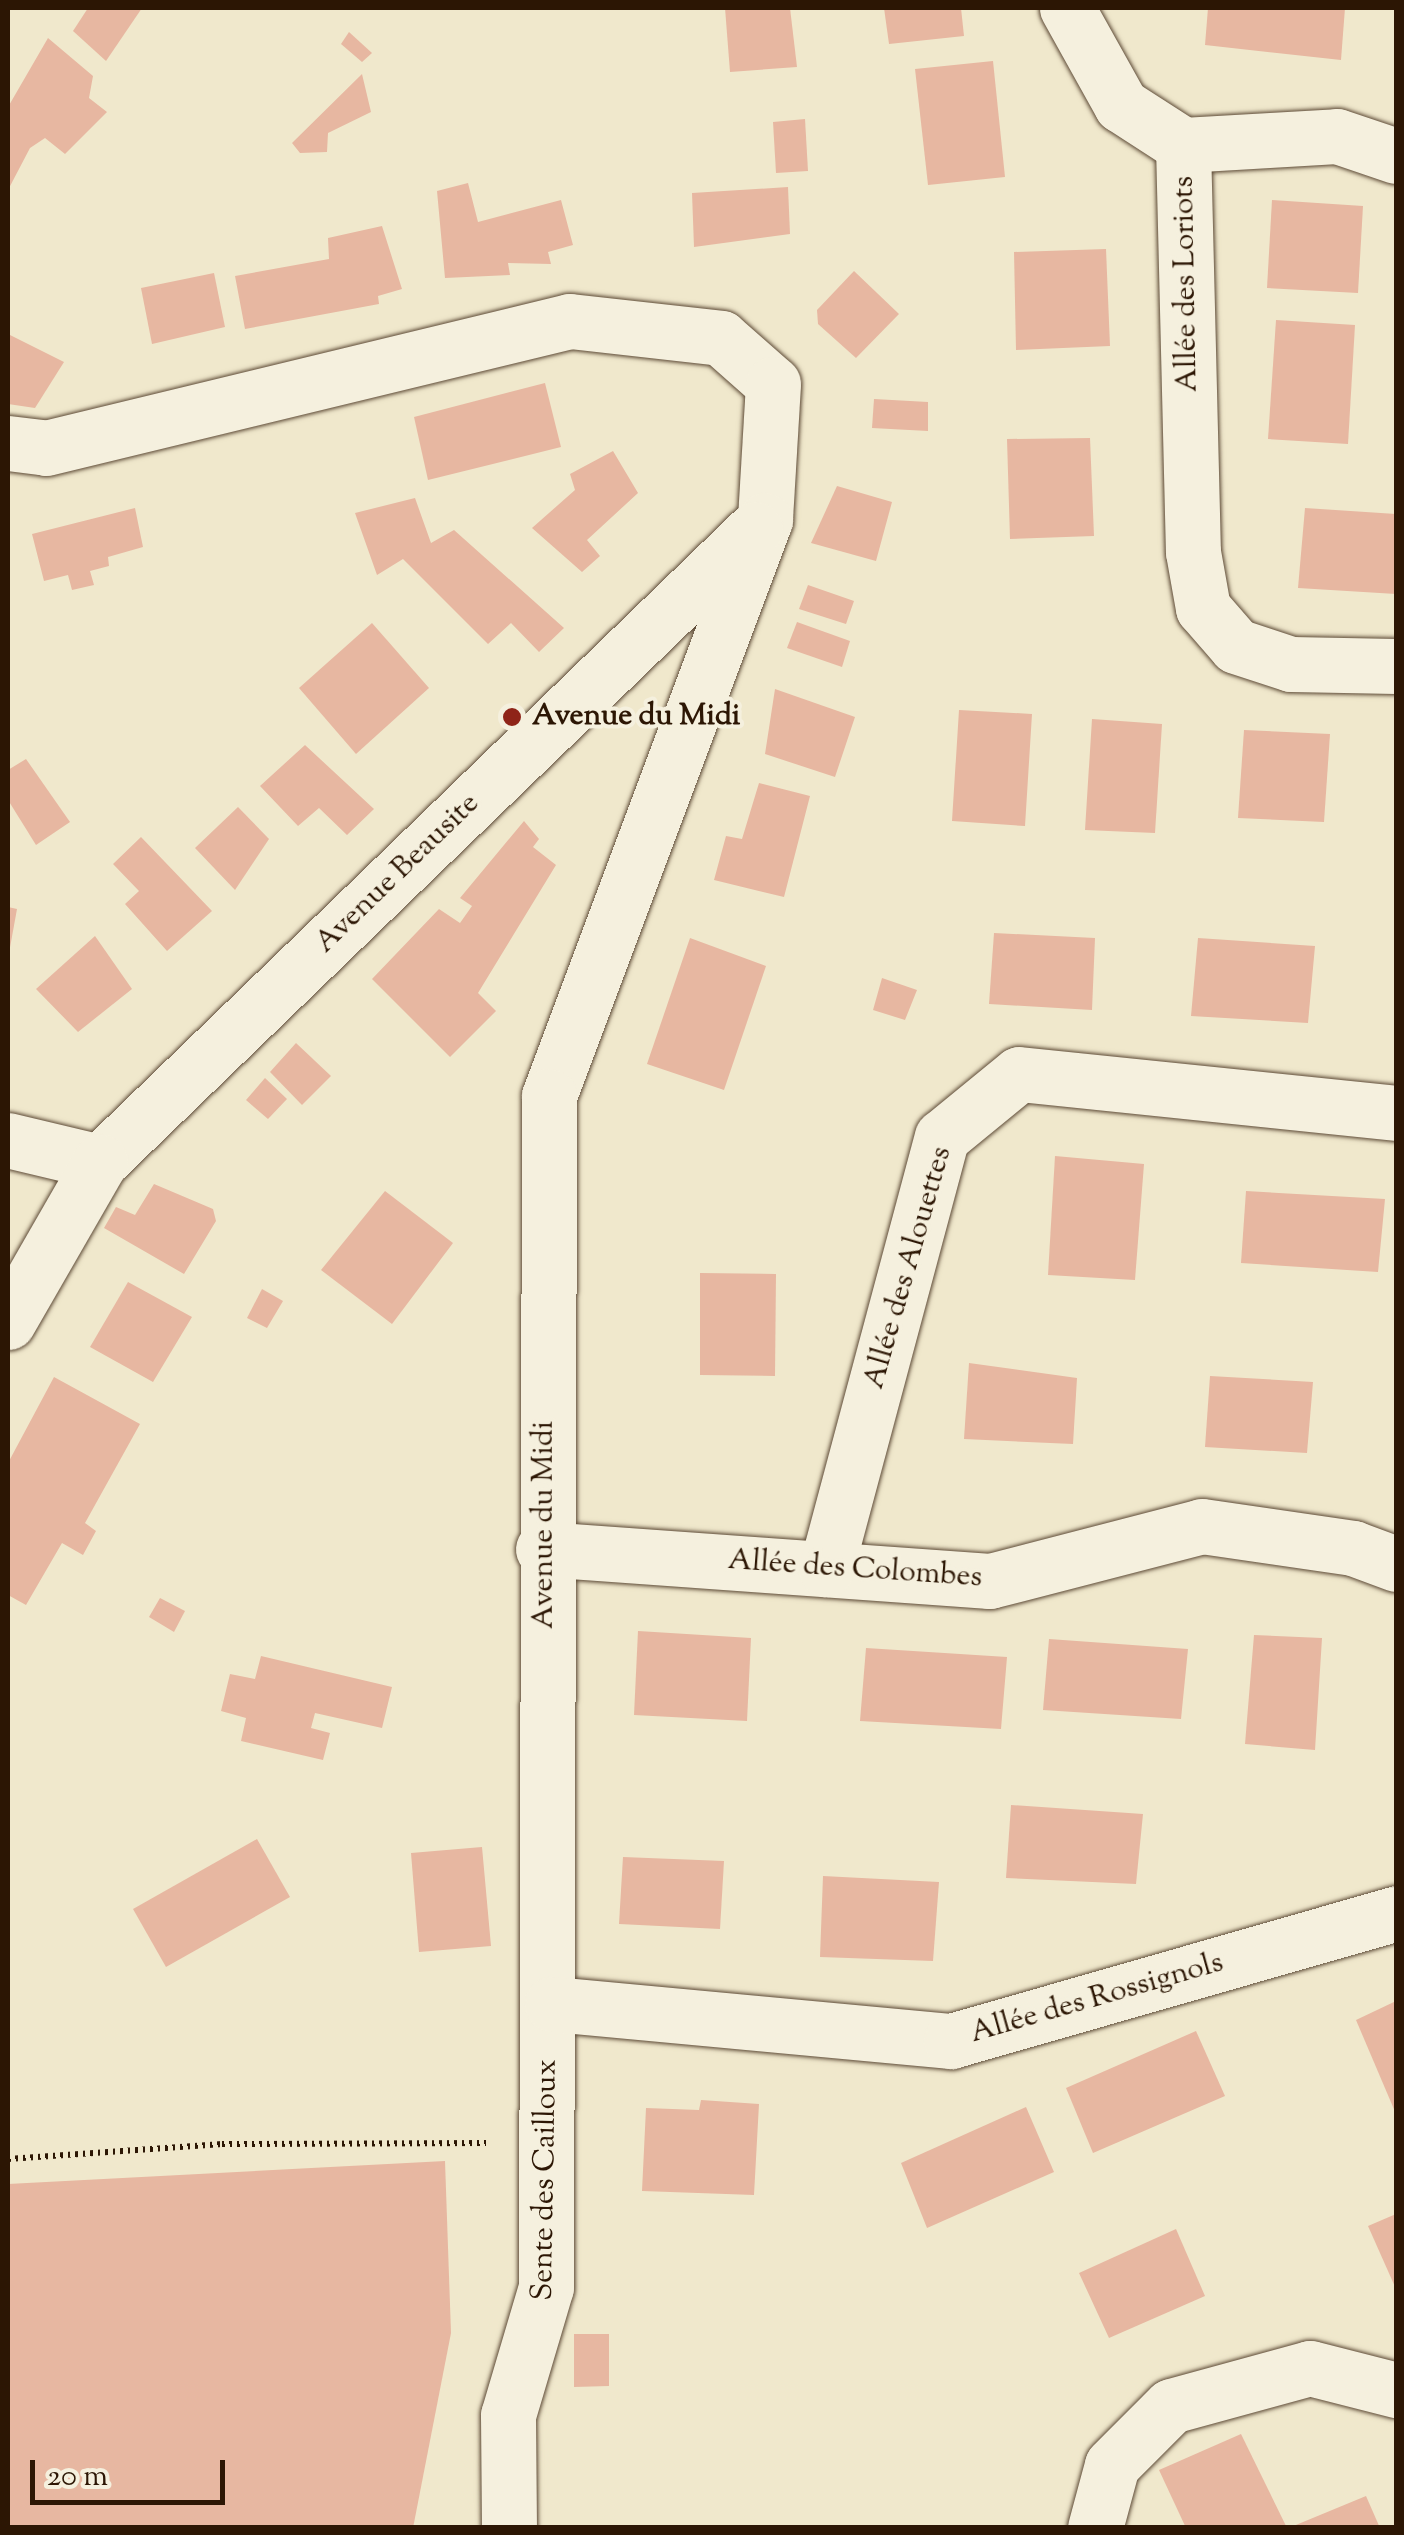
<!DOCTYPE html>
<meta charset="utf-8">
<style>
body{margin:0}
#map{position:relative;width:1404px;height:2535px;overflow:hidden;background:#f0e8cc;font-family:"Sorts Mill Goudy",serif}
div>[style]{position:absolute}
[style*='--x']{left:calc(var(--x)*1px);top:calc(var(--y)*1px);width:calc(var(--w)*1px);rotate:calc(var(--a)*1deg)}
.building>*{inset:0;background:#e7b7a1}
.path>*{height:6px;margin-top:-3px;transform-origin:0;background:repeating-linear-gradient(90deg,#2c1604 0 2.5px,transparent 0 7.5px)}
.roads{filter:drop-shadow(0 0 2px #5d4a36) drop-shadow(0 0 2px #5d4a36)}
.minor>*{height:55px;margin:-27.5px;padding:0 27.5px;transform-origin:27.5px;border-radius:27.5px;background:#f5f0de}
.dots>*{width:28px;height:28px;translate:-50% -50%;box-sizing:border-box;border:5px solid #f5f0de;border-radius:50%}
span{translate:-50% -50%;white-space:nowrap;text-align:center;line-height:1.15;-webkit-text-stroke:8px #f5f0de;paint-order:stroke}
.street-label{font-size:30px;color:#2c1604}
.poi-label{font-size:30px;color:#2c1604;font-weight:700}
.left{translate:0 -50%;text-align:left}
.frame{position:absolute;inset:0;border:10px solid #2c1604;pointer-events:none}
.scale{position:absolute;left:30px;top:2460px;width:195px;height:45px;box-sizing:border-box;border:5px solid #2c1604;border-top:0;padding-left:12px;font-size:30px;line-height:35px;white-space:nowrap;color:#2c1604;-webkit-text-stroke:8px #f5f0de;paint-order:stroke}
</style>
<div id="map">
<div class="building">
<div style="clip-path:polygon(88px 8px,142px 8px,106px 61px,73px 31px)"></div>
<div style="clip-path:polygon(725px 8px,790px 8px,797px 67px,730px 72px)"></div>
<div style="clip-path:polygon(884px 8px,961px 8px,964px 36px,889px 44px)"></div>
<div style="clip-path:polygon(1208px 8px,1345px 8px,1341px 60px,1205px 45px)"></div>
<div style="clip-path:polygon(349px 32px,372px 53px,362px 62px,341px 44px)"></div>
<div style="clip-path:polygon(48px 38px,93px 76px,89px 98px,107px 112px,65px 154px,45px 138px,30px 148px,8px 190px,8px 107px)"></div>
<div style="clip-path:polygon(993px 61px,1005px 177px,928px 185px,915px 69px)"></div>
<div style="clip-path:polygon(362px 74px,371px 112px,328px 133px,327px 152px,300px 153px,292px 143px)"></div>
<div style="clip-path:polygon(805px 119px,808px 171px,776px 173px,773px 122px)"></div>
<div style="clip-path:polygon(468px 183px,478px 222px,561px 200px,573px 245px,548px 252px,551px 264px,508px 263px,510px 275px,445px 278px,437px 191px)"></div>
<div style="clip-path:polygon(788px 187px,790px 234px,694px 247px,692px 193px)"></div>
<div style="clip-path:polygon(1272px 200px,1363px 206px,1358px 293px,1267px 288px)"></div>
<div style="clip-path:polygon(382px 226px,402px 289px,378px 296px,379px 304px,245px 329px,235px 276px,329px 259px,328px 238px)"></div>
<div style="clip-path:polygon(1106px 249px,1110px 346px,1016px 350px,1014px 252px)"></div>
<div style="clip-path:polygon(854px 271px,899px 314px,856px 358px,818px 324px,817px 310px)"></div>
<div style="clip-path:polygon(214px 273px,225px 327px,152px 344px,141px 288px)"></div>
<div style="clip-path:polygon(1276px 320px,1355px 325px,1348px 444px,1268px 439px)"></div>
<div style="clip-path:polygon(8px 334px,64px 362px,35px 408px,8px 404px)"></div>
<div style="clip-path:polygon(545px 383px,561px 447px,428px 480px,414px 417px)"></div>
<div style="clip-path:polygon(874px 399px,928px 402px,928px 431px,872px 428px)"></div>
<div style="clip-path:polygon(1090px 438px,1094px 536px,1010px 539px,1007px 439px)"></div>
<div style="clip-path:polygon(613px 451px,638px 493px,587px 540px,600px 556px,582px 572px,532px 528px,575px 490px,570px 474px)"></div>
<div style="clip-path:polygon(837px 486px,892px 502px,876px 561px,811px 543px)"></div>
<div style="clip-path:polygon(415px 498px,431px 543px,454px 530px,564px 628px,539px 652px,511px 623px,488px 644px,403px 559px,377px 575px,355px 513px)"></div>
<div style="clip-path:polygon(135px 508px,143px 547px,108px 557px,109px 566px,90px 571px,94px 585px,72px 590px,68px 575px,44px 581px,32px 534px)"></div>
<div style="clip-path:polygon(1305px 508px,1396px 514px,1396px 594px,1298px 588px)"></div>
<div style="clip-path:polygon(808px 585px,854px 601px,846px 624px,799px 609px)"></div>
<div style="clip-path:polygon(797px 622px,850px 641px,842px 667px,787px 648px)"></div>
<div style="clip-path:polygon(372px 623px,429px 688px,356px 754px,299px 688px)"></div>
<div style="clip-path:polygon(775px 689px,855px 717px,835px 777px,765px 754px)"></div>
<div style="clip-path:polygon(959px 710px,1032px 714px,1025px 826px,952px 821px)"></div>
<div style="clip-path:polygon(1092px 719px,1162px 724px,1155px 833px,1085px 830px)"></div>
<div style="clip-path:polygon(1244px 730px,1330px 734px,1324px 822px,1238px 818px)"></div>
<div style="clip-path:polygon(305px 745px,374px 809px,347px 835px,319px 808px,298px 826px,260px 786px)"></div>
<div style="clip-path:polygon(26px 759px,70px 822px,36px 845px,8px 800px,8px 770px)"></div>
<div style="clip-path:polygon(759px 783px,810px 796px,784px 897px,714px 880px,726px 836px,742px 839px)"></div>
<div style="clip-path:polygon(238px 807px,269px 839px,235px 890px,195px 848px)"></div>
<div style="clip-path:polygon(524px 821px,539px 839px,533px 847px,556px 865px,478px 993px,496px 1011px,450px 1057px,372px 979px,439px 909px,460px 923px,472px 906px,460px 898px)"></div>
<div style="clip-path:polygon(141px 837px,212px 911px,167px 951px,125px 904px,139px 891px,113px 864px)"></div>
<div style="clip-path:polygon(8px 907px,17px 909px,9px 953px,8px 952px)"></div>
<div style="clip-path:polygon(994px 933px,1095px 938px,1092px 1010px,989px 1004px)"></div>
<div style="clip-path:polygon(95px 936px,132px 989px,78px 1032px,36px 989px)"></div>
<div style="clip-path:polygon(690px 938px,766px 966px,724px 1090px,647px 1064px)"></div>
<div style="clip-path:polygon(1198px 938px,1315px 946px,1308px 1023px,1191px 1016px)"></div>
<div style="clip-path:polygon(882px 978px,917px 990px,905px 1020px,873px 1010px)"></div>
<div style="clip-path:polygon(296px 1043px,331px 1076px,302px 1105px,270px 1072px)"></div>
<div style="clip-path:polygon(265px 1078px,287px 1099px,268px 1119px,246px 1100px)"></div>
<div style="clip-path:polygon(1055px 1156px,1144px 1164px,1135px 1280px,1048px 1275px)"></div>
<div style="clip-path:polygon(154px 1184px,213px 1209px,216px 1221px,184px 1274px,104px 1228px,116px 1207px,135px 1215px)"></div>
<div style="clip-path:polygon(385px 1191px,453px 1243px,392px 1324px,321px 1270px)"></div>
<div style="clip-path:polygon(1246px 1191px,1385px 1199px,1378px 1272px,1241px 1263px)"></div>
<div style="clip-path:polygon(700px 1273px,776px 1274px,775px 1376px,700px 1375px)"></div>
<div style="clip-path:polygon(128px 1282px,192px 1317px,153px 1382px,90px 1347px)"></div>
<div style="clip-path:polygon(262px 1289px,283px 1301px,267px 1328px,247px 1318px)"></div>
<div style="clip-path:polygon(969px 1363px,1077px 1378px,1073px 1444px,964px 1439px)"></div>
<div style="clip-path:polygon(1210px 1376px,1313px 1382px,1307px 1453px,1205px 1447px)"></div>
<div style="clip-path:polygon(54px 1377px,140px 1424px,85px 1523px,96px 1531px,83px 1555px,62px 1543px,26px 1605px,8px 1595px,8px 1463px)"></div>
<div style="clip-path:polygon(160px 1598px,185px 1611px,174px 1632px,149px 1617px)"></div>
<div style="clip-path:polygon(638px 1631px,751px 1638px,747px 1721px,634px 1715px)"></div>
<div style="clip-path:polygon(1254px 1635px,1322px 1638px,1315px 1750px,1245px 1744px)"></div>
<div style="clip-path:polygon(1049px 1639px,1188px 1649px,1181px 1719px,1043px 1710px)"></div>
<div style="clip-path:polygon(866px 1648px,1007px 1657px,1001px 1729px,860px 1721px)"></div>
<div style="clip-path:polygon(261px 1656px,392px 1687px,382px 1728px,315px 1713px,311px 1728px,330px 1733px,323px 1760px,241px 1741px,246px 1718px,221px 1711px,230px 1674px,255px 1679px)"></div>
<div style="clip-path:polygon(1011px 1805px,1143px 1814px,1136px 1884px,1006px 1878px)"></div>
<div style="clip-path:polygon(257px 1839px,290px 1897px,166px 1967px,133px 1909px)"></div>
<div style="clip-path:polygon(482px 1847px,491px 1946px,419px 1952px,411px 1853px)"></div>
<div style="clip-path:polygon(623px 1857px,724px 1861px,720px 1929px,619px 1924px)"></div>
<div style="clip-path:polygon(823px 1876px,939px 1882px,933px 1961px,820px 1957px)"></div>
<div style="clip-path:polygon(1396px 2001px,1396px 2114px,1356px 2020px)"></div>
<div style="clip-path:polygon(1196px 2031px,1225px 2096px,1093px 2153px,1066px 2088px)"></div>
<div style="clip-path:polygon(701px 2100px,759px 2104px,754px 2195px,642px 2191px,646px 2108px,699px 2110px)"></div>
<div style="clip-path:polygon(1026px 2107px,1054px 2172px,927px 2228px,901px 2163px)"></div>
<div style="clip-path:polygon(445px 2161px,451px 2333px,413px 2528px,8px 2528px,8px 2184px)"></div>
<div style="clip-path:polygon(1396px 2214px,1396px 2289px,1368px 2226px)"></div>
<div style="clip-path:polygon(1176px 2229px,1205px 2296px,1109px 2338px,1079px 2273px)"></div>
<div style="clip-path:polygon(574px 2334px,609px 2334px,609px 2386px,574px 2387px)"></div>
<div style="clip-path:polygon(1241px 2434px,1287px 2528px,1186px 2528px,1159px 2470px)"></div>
<div style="clip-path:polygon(1366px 2496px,1380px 2528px,1291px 2528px,1291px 2527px)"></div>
</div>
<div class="path">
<div style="--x:8;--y:2159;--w:215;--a:-4"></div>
<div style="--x:222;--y:2144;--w:264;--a:-0.2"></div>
</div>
<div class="roads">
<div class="minor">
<div style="--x:1067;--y:8;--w:111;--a:60.9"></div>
<div style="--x:1121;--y:105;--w:74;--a:32.8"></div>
<div style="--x:1183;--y:145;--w:407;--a:88.6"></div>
<div style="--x:1193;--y:552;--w:57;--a:79.9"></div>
<div style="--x:1203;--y:608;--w:50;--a:49"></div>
<div style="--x:1236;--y:646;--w:58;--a:18.1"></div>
<div style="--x:1291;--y:664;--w:105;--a:1.1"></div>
<div style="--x:1183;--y:145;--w:154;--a:-3.3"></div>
<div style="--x:1337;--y:136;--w:62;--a:18.7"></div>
<div style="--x:8;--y:443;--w:38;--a:7"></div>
<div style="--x:46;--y:448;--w:539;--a:-13.62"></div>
<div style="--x:570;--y:321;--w:152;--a:6.4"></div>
<div style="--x:721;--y:338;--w:69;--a:41.5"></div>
<div style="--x:773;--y:384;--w:136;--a:93.4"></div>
<div style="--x:765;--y:520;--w:615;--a:110.56"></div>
<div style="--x:549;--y:1096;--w:1191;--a:90.14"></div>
<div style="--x:546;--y:2287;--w:134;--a:106.5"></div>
<div style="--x:508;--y:2415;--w:113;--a:89.5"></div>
<div style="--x:8;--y:1140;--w:95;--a:13.4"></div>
<div style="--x:100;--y:1162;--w:911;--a:-44.02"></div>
<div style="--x:8;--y:1322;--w:185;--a:-60.1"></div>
<div style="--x:543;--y:1549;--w:448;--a:4.1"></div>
<div style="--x:990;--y:1581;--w:219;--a:-14.5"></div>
<div style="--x:1202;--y:1526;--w:153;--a:8.3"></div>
<div style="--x:1353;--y:1548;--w:46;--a:20.4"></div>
<div style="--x:826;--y:1569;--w:447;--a:-75"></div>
<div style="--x:942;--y:1137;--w:99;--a:-39.3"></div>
<div style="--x:1019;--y:1074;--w:379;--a:5.9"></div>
<div style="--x:552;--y:2004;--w:401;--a:5.3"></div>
<div style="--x:951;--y:2041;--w:463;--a:-16"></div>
<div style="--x:1095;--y:2528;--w:65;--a:-74.9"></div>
<div style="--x:1112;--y:2465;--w:83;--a:-45"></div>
<div style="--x:1171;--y:2406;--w:144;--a:-15.3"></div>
<div style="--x:1310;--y:2368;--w:89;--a:14.3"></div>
</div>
</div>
<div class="dots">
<div style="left:512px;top:717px;background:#8f2418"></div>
</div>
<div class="street-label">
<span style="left:1187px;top:284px;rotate:-91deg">Allée des Loriots</span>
<span style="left:398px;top:874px;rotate:-44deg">Avenue Beausite</span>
<span style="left:909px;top:1268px;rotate:-74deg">Allée des Alouettes</span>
<span style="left:545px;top:1525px;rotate:-90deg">Avenue du Midi</span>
<span style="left:855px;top:1570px;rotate:4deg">Allée des Colombes</span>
<span style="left:1097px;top:1999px;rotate:-16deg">Allée des Rossignols</span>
<span style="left:546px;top:2180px;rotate:-89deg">Sente des Cailloux</span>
</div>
<div class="poi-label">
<span class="left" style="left:532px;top:717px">Avenue du Midi</span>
</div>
<div class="frame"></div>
<div class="scale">20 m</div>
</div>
